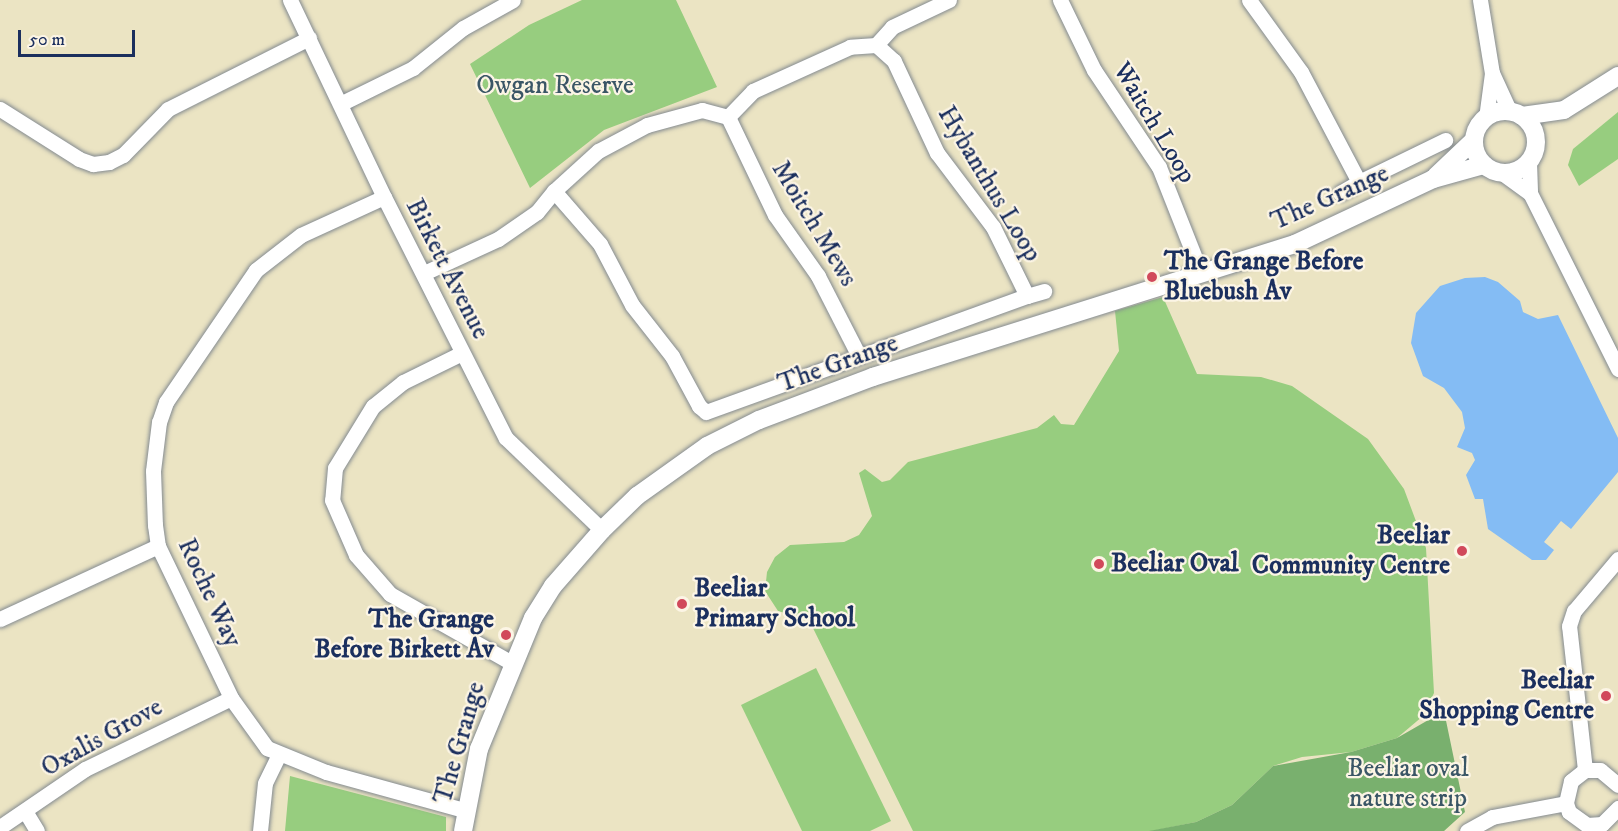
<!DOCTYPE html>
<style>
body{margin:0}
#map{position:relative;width:1618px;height:831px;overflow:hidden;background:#ebe4c3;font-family:"IM FELL DW Pica",serif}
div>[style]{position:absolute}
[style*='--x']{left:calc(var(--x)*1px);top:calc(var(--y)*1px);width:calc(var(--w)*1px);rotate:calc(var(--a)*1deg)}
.green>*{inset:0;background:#97cd7f}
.forest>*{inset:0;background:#79b06e}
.water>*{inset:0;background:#84bcf4}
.roads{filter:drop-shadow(0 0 2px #838a90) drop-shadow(0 0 2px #838a90)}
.minor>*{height:15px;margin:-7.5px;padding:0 7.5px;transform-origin:7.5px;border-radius:7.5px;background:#fff}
.tertiary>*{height:18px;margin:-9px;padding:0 9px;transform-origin:9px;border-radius:9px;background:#fff}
.tertiary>.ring{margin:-9px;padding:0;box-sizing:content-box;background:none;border:18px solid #fff;border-radius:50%}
.dots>*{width:16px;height:16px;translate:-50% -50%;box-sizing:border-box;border:3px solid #fcf5e5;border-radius:50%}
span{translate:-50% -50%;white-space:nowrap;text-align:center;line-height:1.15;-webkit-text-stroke:4.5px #fcf5e5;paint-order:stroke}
.park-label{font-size:26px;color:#3a5666}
.street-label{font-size:26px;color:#1b2f5e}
.poi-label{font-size:26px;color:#1b2f5e;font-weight:700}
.left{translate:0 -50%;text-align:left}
.right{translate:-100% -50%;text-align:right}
.scale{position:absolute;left:18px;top:30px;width:117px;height:27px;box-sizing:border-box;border:3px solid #1b2f5e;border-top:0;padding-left:8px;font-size:18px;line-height:21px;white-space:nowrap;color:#1b2f5e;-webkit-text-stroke:4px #fcf5e5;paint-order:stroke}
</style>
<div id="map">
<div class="green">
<div style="clip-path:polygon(582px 0,676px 0,717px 87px,604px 130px,530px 188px,470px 64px,529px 25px)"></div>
<div style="clip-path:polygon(1618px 112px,1618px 159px,1579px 186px,1568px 165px,1573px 149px)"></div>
<div style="clip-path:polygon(1163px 297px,1197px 374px,1261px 377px,1292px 386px,1368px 439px,1404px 489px,1426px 548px,1434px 693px,1423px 716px,1397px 738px,1351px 752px,1302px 757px,1273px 766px,1232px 805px,1196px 822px,1152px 831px,913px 831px,809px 620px,778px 611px,765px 591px,767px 572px,775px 557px,790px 545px,844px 542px,859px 535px,872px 516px,859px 473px,865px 469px,882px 482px,890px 480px,908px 462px,1037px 428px,1054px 415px,1061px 424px,1074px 425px,1119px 351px,1115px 311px)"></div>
<div style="clip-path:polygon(816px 668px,891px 821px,870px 831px,802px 831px,741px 705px)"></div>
<div style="clip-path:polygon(290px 776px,446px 817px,446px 831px,285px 831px)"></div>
</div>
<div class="forest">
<div style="clip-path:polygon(1444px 711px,1465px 812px,1444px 831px,1149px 831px,1196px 822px,1232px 805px,1273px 766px,1351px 752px,1397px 738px)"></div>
</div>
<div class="water">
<div style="clip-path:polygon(1485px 277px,1498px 282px,1520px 301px,1523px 312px,1538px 319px,1558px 315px,1618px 438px,1618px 472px,1571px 529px,1561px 521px,1544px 542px,1554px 550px,1546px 560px,1532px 560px,1488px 529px,1483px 499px,1475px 499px,1466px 475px,1475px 460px,1472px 453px,1457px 447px,1465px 428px,1462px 412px,1444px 388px,1423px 376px,1411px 343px,1416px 313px,1440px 286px,1465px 278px)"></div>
</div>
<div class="roads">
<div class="minor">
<div style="--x:290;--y:0;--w:218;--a:64.5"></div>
<div style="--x:384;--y:197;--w:270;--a:63.2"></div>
<div style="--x:506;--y:438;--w:133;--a:43.8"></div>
<div style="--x:1060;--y:0;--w:78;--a:64.1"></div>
<div style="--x:1094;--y:70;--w:117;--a:56.2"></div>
<div style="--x:1159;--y:167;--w:114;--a:68.4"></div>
<div style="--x:1249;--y:0;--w:89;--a:54.2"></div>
<div style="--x:1301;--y:72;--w:124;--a:62.2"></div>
<div style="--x:1359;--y:182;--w:96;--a:-26"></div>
<div style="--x:1480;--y:0;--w:74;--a:80.7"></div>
<div style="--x:1492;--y:73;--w:43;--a:65.2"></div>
<div style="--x:876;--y:45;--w:24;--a:-48"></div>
<div style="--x:892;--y:27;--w:63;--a:-25.3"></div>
<div style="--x:342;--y:103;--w:79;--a:-26.2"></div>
<div style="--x:413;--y:68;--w:64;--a:-38.7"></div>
<div style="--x:463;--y:28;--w:57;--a:-29.2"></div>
<div style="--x:0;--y:109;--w:93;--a:32.3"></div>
<div style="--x:79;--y:159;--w:15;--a:20"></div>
<div style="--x:93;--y:164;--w:16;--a:-7"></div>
<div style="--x:109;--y:162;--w:16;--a:-27"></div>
<div style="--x:123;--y:155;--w:64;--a:-45.6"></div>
<div style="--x:168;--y:109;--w:158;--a:-26.7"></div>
<div style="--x:728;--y:117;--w:109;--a:64.4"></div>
<div style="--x:775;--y:215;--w:75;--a:54.8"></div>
<div style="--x:818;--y:276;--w:88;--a:62.9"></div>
<div style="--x:1486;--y:118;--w:45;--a:-82.4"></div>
<div style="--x:1529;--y:162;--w:31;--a:88"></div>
<div style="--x:1502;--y:173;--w:34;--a:36"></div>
<div style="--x:1530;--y:193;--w:197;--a:63.4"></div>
<div style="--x:1340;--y:193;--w:22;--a:-30"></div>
<div style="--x:384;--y:197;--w:91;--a:155.4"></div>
<div style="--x:301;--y:235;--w:57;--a:142.1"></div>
<div style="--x:256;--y:270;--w:160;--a:124.3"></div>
<div style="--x:166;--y:402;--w:21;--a:109"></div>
<div style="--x:159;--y:422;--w:49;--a:97"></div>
<div style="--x:153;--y:471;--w:54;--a:87.9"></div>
<div style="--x:155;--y:525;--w:21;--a:82"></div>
<div style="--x:158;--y:546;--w:169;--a:64.3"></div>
<div style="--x:231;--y:698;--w:62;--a:54.2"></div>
<div style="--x:267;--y:748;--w:64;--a:22.1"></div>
<div style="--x:326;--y:772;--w:143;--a:15.4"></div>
<div style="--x:424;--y:273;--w:81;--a:-24.7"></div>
<div style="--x:498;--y:239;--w:47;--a:-34.7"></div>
<div style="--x:537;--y:212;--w:27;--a:-51"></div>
<div style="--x:554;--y:191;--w:70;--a:49"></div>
<div style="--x:600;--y:244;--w:69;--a:62.3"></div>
<div style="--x:632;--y:305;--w:65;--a:51.9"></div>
<div style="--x:672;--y:356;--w:57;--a:61.6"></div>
<div style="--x:699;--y:406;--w:9;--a:41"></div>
<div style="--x:706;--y:412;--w:341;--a:-19.9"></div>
<div style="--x:1027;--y:296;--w:77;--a:-116.2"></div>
<div style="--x:993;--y:227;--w:93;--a:-127.1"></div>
<div style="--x:937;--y:153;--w:102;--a:-115.1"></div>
<div style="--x:894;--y:61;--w:24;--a:-138"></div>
<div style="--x:876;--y:45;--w:26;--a:176"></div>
<div style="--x:850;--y:47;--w:107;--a:155.6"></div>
<div style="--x:753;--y:91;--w:36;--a:134"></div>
<div style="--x:728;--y:117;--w:27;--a:-165"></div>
<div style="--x:702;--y:110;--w:57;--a:164.7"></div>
<div style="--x:647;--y:125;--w:55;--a:152"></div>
<div style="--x:598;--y:151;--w:59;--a:137.7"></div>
<div style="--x:1027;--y:296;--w:18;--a:-16"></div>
<div style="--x:462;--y:353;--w:66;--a:153.8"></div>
<div style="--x:403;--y:382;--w:38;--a:141"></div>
<div style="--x:373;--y:406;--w:73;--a:121.5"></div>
<div style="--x:335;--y:468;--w:32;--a:95"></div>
<div style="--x:332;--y:500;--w:60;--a:66.4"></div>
<div style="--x:356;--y:555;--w:52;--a:48.9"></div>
<div style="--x:390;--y:594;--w:140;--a:29.5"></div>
<div style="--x:0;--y:619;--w:174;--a:-24.8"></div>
<div style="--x:1585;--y:770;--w:145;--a:-96.3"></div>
<div style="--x:1569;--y:626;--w:16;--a:-72"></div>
<div style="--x:1574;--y:611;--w:68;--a:-49.8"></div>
<div style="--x:1618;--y:785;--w:23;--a:-140"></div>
<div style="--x:1600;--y:770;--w:15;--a:180"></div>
<div style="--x:1585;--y:770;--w:18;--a:142"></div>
<div style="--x:1571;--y:781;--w:23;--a:103"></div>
<div style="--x:1566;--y:803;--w:9;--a:72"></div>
<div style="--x:1569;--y:812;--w:22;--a:36"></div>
<div style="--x:1587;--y:825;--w:15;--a:-4"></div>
<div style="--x:1602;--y:824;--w:23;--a:-45"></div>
<div style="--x:25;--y:811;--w:23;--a:59"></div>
<div style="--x:0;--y:827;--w:103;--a:-34.3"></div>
<div style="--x:85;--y:769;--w:162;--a:-25.9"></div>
<div style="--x:260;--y:831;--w:48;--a:-84.1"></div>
<div style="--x:265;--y:783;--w:32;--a:-64"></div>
<div style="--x:1467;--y:831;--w:29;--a:-29"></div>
<div style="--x:1492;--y:817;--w:75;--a:-10.7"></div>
</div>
<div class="tertiary">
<div class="ring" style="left:1474px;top:111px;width:44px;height:44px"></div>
<div style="--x:1522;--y:116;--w:42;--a:-8.1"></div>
<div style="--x:1564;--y:110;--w:64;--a:-32.2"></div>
<div style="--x:1436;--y:176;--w:52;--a:-43.5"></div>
<div style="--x:463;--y:831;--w:84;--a:-79"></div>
<div style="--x:479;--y:749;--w:142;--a:-67.6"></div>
<div style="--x:533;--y:618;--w:38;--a:-58"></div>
<div style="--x:553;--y:586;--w:74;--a:-48.8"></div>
<div style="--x:602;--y:530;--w:49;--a:-44.2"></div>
<div style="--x:637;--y:496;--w:86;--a:-35.5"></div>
<div style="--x:707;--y:446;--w:58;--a:-26.6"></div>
<div style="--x:759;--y:420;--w:122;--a:-20.7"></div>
<div style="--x:873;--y:377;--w:442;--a:-17.5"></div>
<div style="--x:1295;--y:244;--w:153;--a:-25.2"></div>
<div style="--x:1433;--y:179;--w:53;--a:-15.4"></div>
</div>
</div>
<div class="dots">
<div style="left:1152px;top:277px;background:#d1495b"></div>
<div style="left:1462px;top:551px;background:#d1495b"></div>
<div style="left:1099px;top:564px;background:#d1495b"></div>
<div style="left:682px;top:604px;background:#d1495b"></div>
<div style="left:506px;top:635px;background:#d1495b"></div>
<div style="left:1606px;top:696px;background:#d1495b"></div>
</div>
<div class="park-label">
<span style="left:555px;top:86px">Owgan Reserve</span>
<span style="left:1408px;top:784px">Beeliar oval<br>nature strip</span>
</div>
<div class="street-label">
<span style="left:1154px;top:123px;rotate:59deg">Waitch Loop</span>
<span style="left:989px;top:184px;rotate:59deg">Hybanthus Loop</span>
<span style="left:1330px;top:198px;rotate:-24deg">The Grange</span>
<span style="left:814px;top:224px;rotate:59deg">Moitch Mews</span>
<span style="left:447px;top:269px;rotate:63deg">Birkett Avenue</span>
<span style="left:838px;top:364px;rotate:-20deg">The Grange</span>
<span style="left:209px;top:593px;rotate:65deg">Roche Way</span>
<span style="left:102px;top:738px;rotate:-29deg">Oxalis Grove</span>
<span style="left:460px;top:743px;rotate:-74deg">The Grange</span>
</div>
<div class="poi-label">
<span class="left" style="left:1164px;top:277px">The Grange Before<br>Bluebush Av</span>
<span class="right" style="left:1450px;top:551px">Beeliar<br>Community Centre</span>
<span class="left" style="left:1111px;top:564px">Beeliar Oval</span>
<span class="left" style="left:694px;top:604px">Beeliar<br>Primary School</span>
<span class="right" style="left:494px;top:635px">The Grange<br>Before Birkett Av</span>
<span class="right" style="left:1594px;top:696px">Beeliar<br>Shopping Centre</span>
</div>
<div class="scale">50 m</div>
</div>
